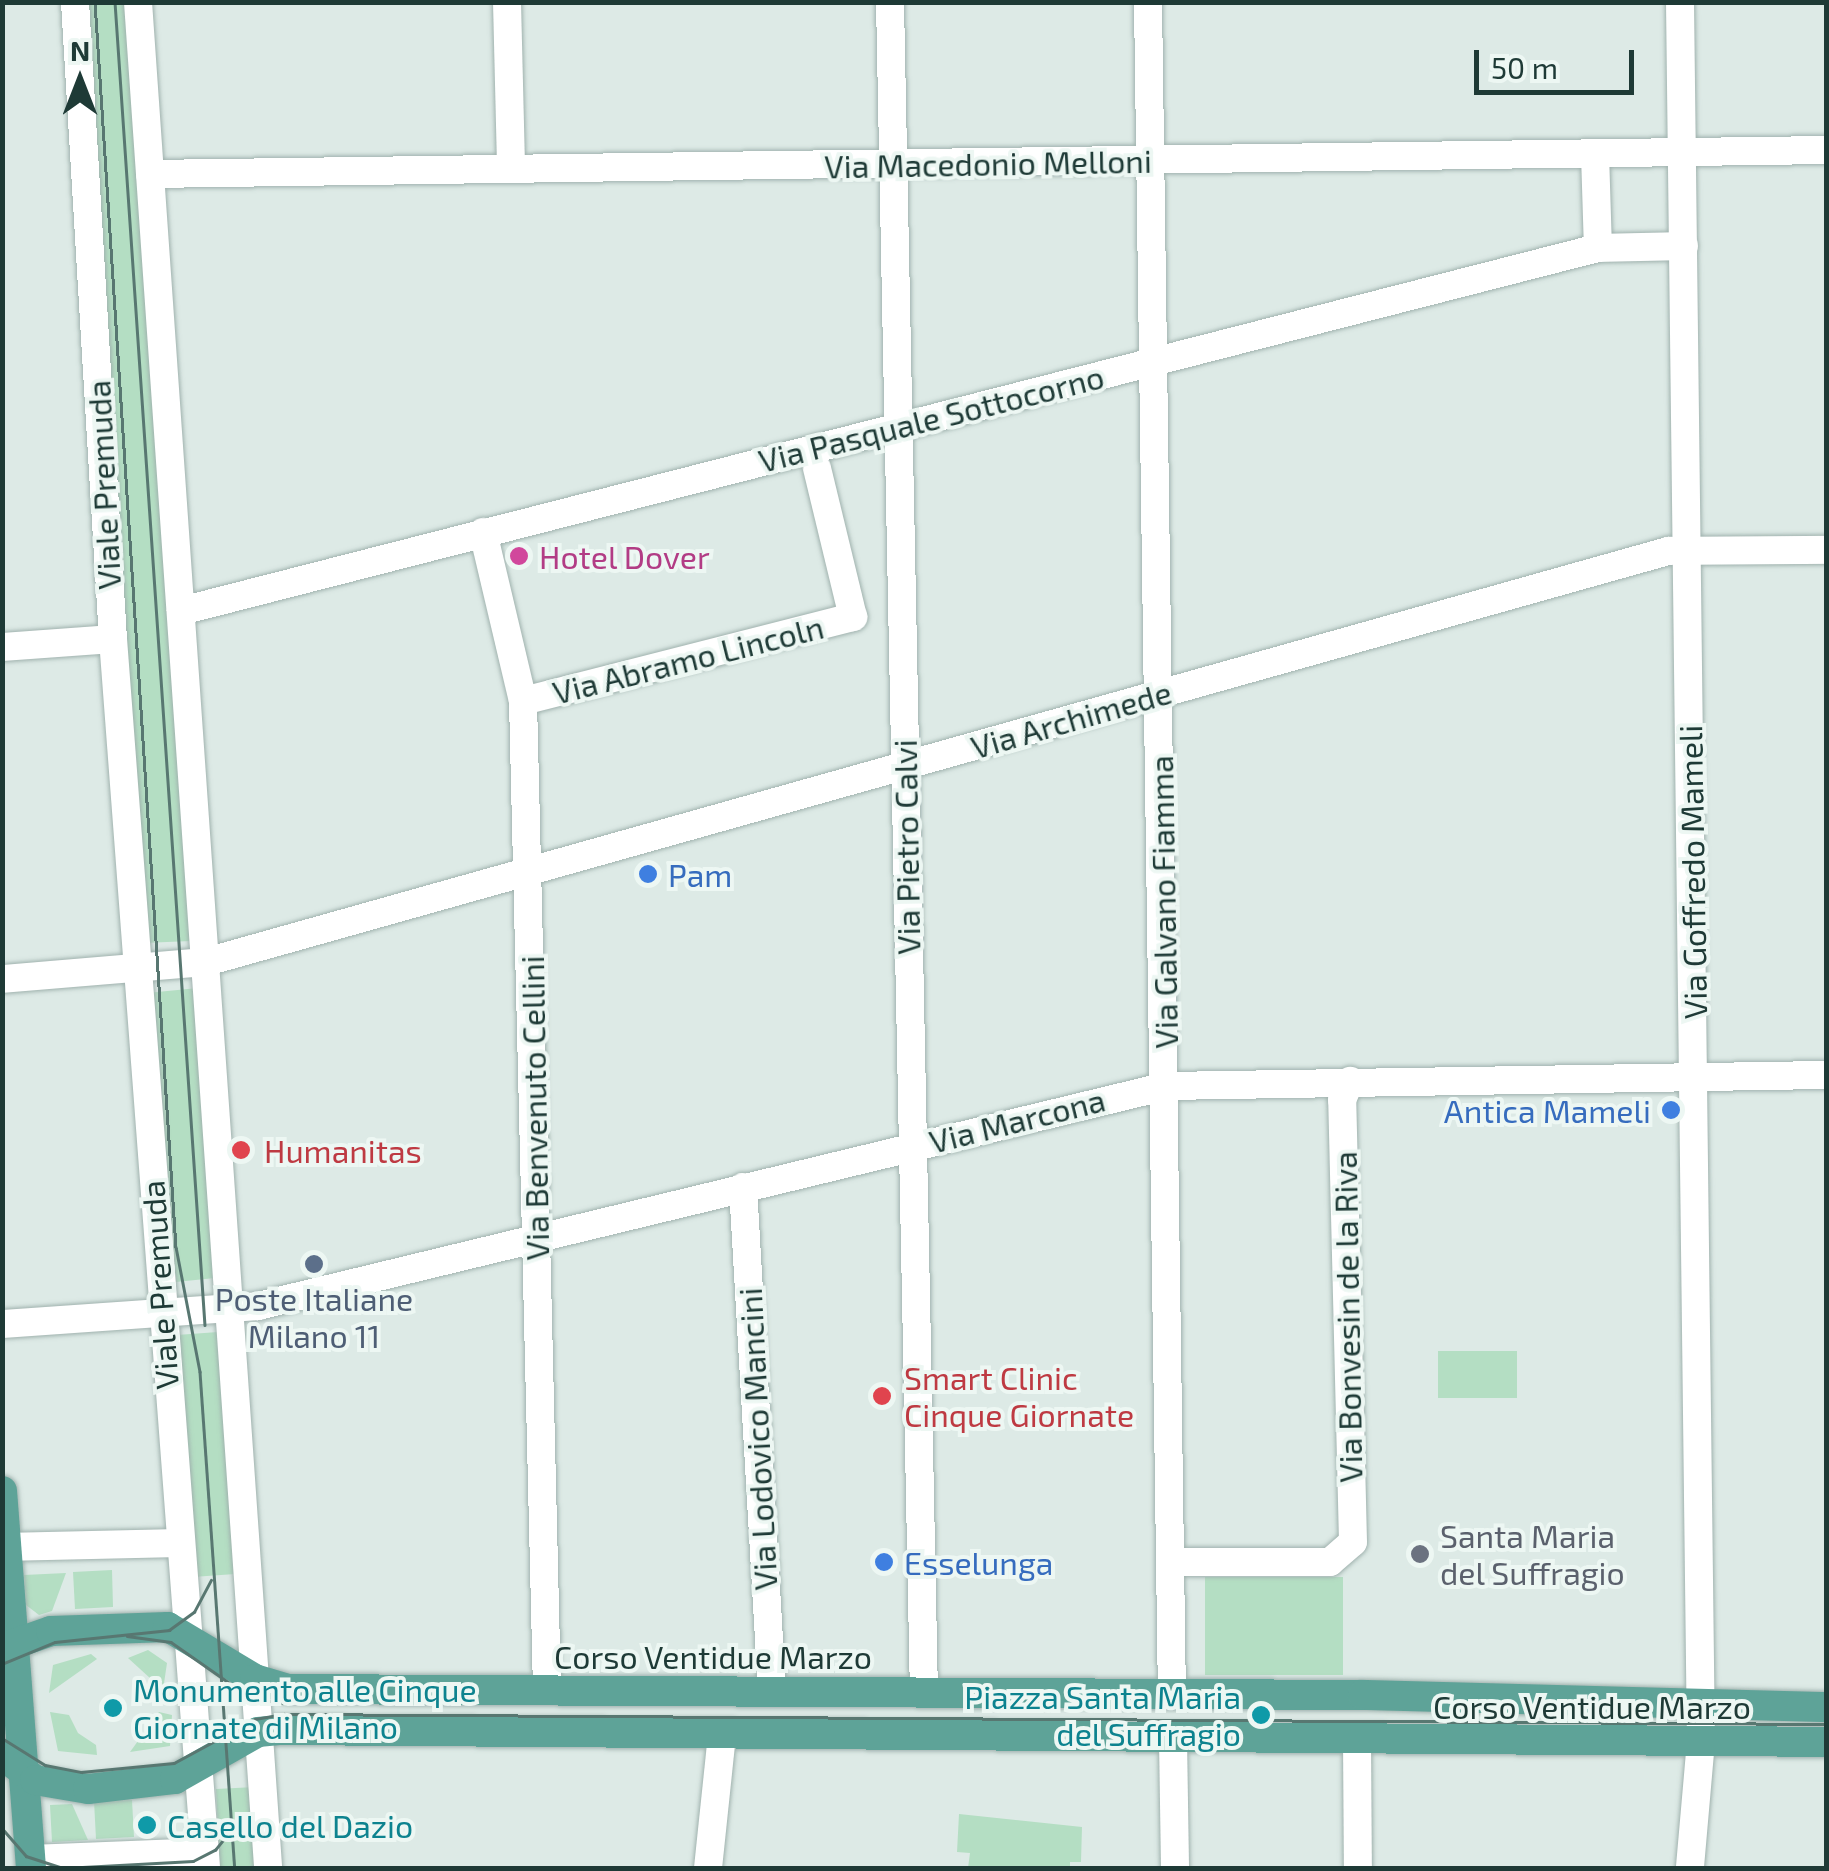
<!DOCTYPE html>
<style>
body{margin:0}
#map{position:relative;width:1829px;height:1871px;overflow:hidden;background:#ddeae6;font-family:"Exo 2",sans-serif}
div>[style]{position:absolute}
[style*='--x']{left:calc(var(--x)*1px);top:calc(var(--y)*1px);width:calc(var(--w)*1px);rotate:calc(var(--a)*1deg)}
.green>*{inset:0;background:#b4dec3}
.roads{filter:drop-shadow(0 0 2px #a0b2ae) drop-shadow(0 0 2px #a0b2ae)}
.minor>*{height:28px;margin:-14px;padding:0 14px;transform-origin:14px;border-radius:14px;background:#fff}
.major>*{height:30px;margin:-15px;padding:0 15px;transform-origin:15px;border-radius:15px;background:#5ea398}
.tram>*{height:2.5px;margin:-1.25px;padding:0 1.25px;transform-origin:1.25px;border-radius:1.25px;background:#587771}
.dots>*{width:28px;height:28px;translate:-50% -50%;box-sizing:border-box;border:5px solid #edf7f3;border-radius:50%}
span{translate:-50% -50%;white-space:nowrap;text-align:center;line-height:1.15;-webkit-text-stroke:8px #edf7f3;paint-order:stroke}
.street-label{font-size:32px;color:#1e3a36}
.hotel-label{font-size:32px;color:#b23c85}
.left{translate:0 -50%;text-align:left}
.shop-label{font-size:32px;color:#366cbe}
.right{translate:-100% -50%;text-align:right}
.health-label{font-size:32px;color:#be3a42}
.service-label{font-size:32px;color:#4e5e75}
.worship-label{font-size:32px;color:#5b616d}
.culture-label{font-size:32px;color:#0d838f}
.frame{position:absolute;inset:0;border:5px solid #1e3a36;pointer-events:none}
.north{position:absolute;left:30px;top:30px;width:100px;height:100px;-webkit-text-stroke:8px #edf7f3;paint-order:stroke;rotate:0deg;font-size:28px;font-weight:700;line-height:40px;text-align:center;color:#1e3a36}
.north::after{content:'';display:block;margin:auto;width:35px;height:45px;background:#1e3a36;clip-path:polygon(50% 0,100% 100%,50% 72%,0 100%)}
.scale{position:absolute;left:1474px;top:50px;width:160px;height:45px;box-sizing:border-box;border:5px solid #1e3a36;border-top:0;padding-left:12px;font-size:30px;line-height:35px;white-space:nowrap;color:#1e3a36;-webkit-text-stroke:8px #edf7f3;paint-order:stroke}
</style>
<div id="map">
<div class="green">
<div style="clip-path:polygon(85px 3px,125px 3px,191px 941px,143px 943px)"></div>
<div style="clip-path:polygon(198px 988px,215px 1278px,166px 1283px,147px 993px)"></div>
<div style="clip-path:polygon(218px 1332px,235px 1574px,193px 1577px,177px 1335px)"></div>
<div style="clip-path:polygon(1438px 1351px,1517px 1351px,1517px 1398px,1438px 1398px)"></div>
<div style="clip-path:polygon(112px 1570px,113px 1607px,75px 1609px,73px 1572px)"></div>
<div style="clip-path:polygon(66px 1573px,52px 1611px,39px 1615px,26px 1605px,24px 1575px)"></div>
<div style="clip-path:polygon(1205px 1577px,1343px 1577px,1343px 1675px,1205px 1675px)"></div>
<div style="clip-path:polygon(148px 1650px,167px 1663px,163px 1690px,128px 1658px)"></div>
<div style="clip-path:polygon(91px 1654px,97px 1659px,49px 1693px,53px 1665px)"></div>
<div style="clip-path:polygon(50px 1712px,69px 1715px,78px 1733px,96px 1745px,97px 1755px,58px 1751px)"></div>
<div style="clip-path:polygon(159px 1712px,172px 1715px,170px 1746px,130px 1752px)"></div>
<div style="clip-path:polygon(255px 1787px,259px 1868px,220px 1868px,216px 1789px)"></div>
<div style="clip-path:polygon(132px 1800px,134px 1837px,96px 1839px,94px 1801px)"></div>
<div style="clip-path:polygon(72px 1804px,88px 1840px,52px 1842px,50px 1805px)"></div>
<div style="clip-path:polygon(959px 1814px,1082px 1827px,1081px 1862px,1070px 1862px,1070px 1868px,968px 1868px,970px 1853px,957px 1852px)"></div>
</div>
<div class="roads">
<div class="minor">
<div style="--x:75;--y:2;--w:638;--a:86.59"></div>
<div style="--x:113;--y:639;--w:1233;--a:85.67"></div>
<div style="--x:138;--y:2;--w:1871;--a:86.01"></div>
<div style="--x:507;--y:2;--w:167;--a:88.6"></div>
<div style="--x:890;--y:2;--w:1690;--a:88.85"></div>
<div style="--x:1148;--y:2;--w:1691;--a:89.19"></div>
<div style="--x:1680;--y:2;--w:1739;--a:89.31"></div>
<div style="--x:1701;--y:1741;--w:127;--a:95"></div>
<div style="--x:1595;--y:154;--w:94;--a:88.2"></div>
<div style="--x:150;--y:174;--w:1676;--a:-0.82"></div>
<div style="--x:483;--y:532;--w:174;--a:76.7"></div>
<div style="--x:523;--y:701;--w:989;--a:88.61"></div>
<div style="--x:181;--y:611;--w:1463;--a:-14.37"></div>
<div style="--x:1598;--y:248;--w:86;--a:-1.3"></div>
<div style="--x:2;--y:647;--w:111;--a:-4.1"></div>
<div style="--x:523;--y:701;--w:341;--a:-14.3"></div>
<div style="--x:853;--y:617;--w:153;--a:-103.6"></div>
<div style="--x:2;--y:979;--w:205;--a:-4.8"></div>
<div style="--x:206;--y:962;--w:1519;--a:-15.7"></div>
<div style="--x:1668;--y:551;--w:158;--a:-0.4"></div>
<div style="--x:743;--y:1187;--w:505;--a:86.71"></div>
<div style="--x:2;--y:1324;--w:257;--a:-4"></div>
<div style="--x:258;--y:1306;--w:935;--a:-13.61"></div>
<div style="--x:1167;--y:1086;--w:659;--a:-0.96"></div>
<div style="--x:6;--y:1547;--w:171;--a:-1.3"></div>
<div style="--x:1172;--y:1562;--w:158;--a:0"></div>
<div style="--x:1330;--y:1562;--w:30;--a:-41"></div>
<div style="--x:1353;--y:1542;--w:442;--a:-91.4"></div>
<div style="--x:1342;--y:1100;--w:21;--a:-67"></div>
<div style="--x:1173;--y:1739;--w:129;--a:89.1"></div>
<div style="--x:1357;--y:1740;--w:128;--a:89.6"></div>
<div style="--x:32;--y:1859;--w:173;--a:-2.3"></div>
<div style="--x:708;--y:1868;--w:134;--a:-84"></div>
</div>
<div class="major">
<div style="--x:2;--y:1491;--w:378;--a:85.6"></div>
<div style="--x:2;--y:1648;--w:52;--a:-19.1"></div>
<div style="--x:51;--y:1631;--w:117;--a:-2"></div>
<div style="--x:168;--y:1627;--w:101;--a:30.9"></div>
<div style="--x:255;--y:1679;--w:34;--a:17"></div>
<div style="--x:288;--y:1689;--w:1075;--a:0.32"></div>
<div style="--x:1363;--y:1695;--w:463;--a:1.5"></div>
<div style="--x:2;--y:1755;--w:41;--a:37.1"></div>
<div style="--x:35;--y:1780;--w:54;--a:9.6"></div>
<div style="--x:88;--y:1789;--w:88;--a:-6.6"></div>
<div style="--x:175;--y:1779;--w:95;--a:-29.5"></div>
<div style="--x:258;--y:1732;--w:21;--a:-5"></div>
<div style="--x:279;--y:1730;--w:1547;--a:0.44"></div>
</div>
</div>
<div class="tram">
<div style="--x:95;--y:2;--w:1248;--a:86.28"></div>
<div style="--x:176;--y:1247;--w:127;--a:79.1"></div>
<div style="--x:200;--y:1372;--w:497;--a:86"></div>
<div style="--x:115;--y:2;--w:1326;--a:86.11"></div>
<div style="--x:127;--y:1636;--w:44;--a:7.8"></div>
<div style="--x:171;--y:1642;--w:98;--a:35"></div>
<div style="--x:251;--y:1698;--w:37;--a:9"></div>
<div style="--x:2;--y:1664;--w:57;--a:-22.5"></div>
<div style="--x:55;--y:1642;--w:115;--a:-6"></div>
<div style="--x:169;--y:1630;--w:31;--a:-36"></div>
<div style="--x:194;--y:1612;--w:36;--a:-62"></div>
<div style="--x:2;--y:1738;--w:51;--a:32.1"></div>
<div style="--x:45;--y:1765;--w:37;--a:11"></div>
<div style="--x:81;--y:1772;--w:93;--a:-5.5"></div>
<div style="--x:174;--y:1763;--w:92;--a:-28.5"></div>
<div style="--x:255;--y:1719;--w:29;--a:-10"></div>
<div style="--x:284;--y:1714;--w:1542;--a:0.37"></div>
<div style="--x:2;--y:1828;--w:37;--a:49"></div>
<div style="--x:26;--y:1856;--w:40;--a:18"></div>
<div style="--x:64;--y:1868;--w:129;--a:-3.1"></div>
<div style="--x:193;--y:1861;--w:25;--a:-27"></div>
<div style="--x:215;--y:1850;--w:32;--a:-51"></div>
</div>
<div class="dots">
<div style="left:519px;top:556px;background:#d1479c"></div>
<div style="left:648px;top:874px;background:#3f7fe0"></div>
<div style="left:1671px;top:1110px;background:#3f7fe0"></div>
<div style="left:241px;top:1150px;background:#e0444e"></div>
<div style="left:314px;top:1264px;background:#5c6f8a"></div>
<div style="left:882px;top:1396px;background:#e0444e"></div>
<div style="left:1420px;top:1554px;background:#6b7280"></div>
<div style="left:884px;top:1562px;background:#3f7fe0"></div>
<div style="left:113px;top:1708px;background:#0f9aa8"></div>
<div style="left:1261px;top:1715px;background:#0f9aa8"></div>
<div style="left:147px;top:1825px;background:#0f9aa8"></div>
</div>
<div class="street-label">
<span style="left:988px;top:163px;rotate:-1deg">Via Macedonio Melloni</span>
<span style="left:931px;top:418px;rotate:-14deg">Via Pasquale Sottocorno</span>
<span style="left:103px;top:485px;rotate:-93deg">Viale Premuda</span>
<span style="left:688px;top:659px;rotate:-14deg">Via Abramo Lincoln</span>
<span style="left:1071px;top:719px;rotate:-16deg">Via Archimede</span>
<span style="left:906px;top:847px;rotate:-91deg">Via Pietro Calvi</span>
<span style="left:1692px;top:872px;rotate:-91deg">Via Goffredo Mameli</span>
<span style="left:1163px;top:902px;rotate:-91deg">Via Galvano Fiamma</span>
<span style="left:534px;top:1108px;rotate:-91deg">Via Benvenuto Cellini</span>
<span style="left:1017px;top:1120px;rotate:-14deg">Via Marcona</span>
<span style="left:159px;top:1285px;rotate:-94deg">Viale Premuda</span>
<span style="left:1347px;top:1317px;rotate:-91deg">Via Bonvesin de la Riva</span>
<span style="left:757px;top:1439px;rotate:-93deg">Via Lodovico Mancini</span>
<span style="left:713px;top:1656px">Corso Ventidue Marzo</span>
<span style="left:1592px;top:1706px">Corso Ventidue Marzo</span>
</div>
<div class="hotel-label">
<span class="left" style="left:539px;top:556px">Hotel Dover</span>
</div>
<div class="shop-label">
<span class="left" style="left:668px;top:874px">Pam</span>
<span class="right" style="left:1651px;top:1110px">Antica Mameli</span>
<span class="left" style="left:904px;top:1562px">Esselunga</span>
</div>
<div class="health-label">
<span class="left" style="left:264px;top:1150px">Humanitas</span>
<span class="left" style="left:904px;top:1396px">Smart Clinic<br>Cinque Giornate</span>
</div>
<div class="service-label">
<span style="left:314px;top:1317px">Poste Italiane<br>Milano 11</span>
</div>
<div class="worship-label">
<span class="left" style="left:1440px;top:1554px">Santa Maria<br>del Suffragio</span>
</div>
<div class="culture-label">
<span class="left" style="left:133px;top:1708px">Monumento alle Cinque<br>Giornate di Milano</span>
<span class="right" style="left:1241px;top:1715px">Piazza Santa Maria<br>del Suffragio</span>
<span class="left" style="left:167px;top:1825px">Casello del Dazio</span>
</div>
<div class="frame"></div>
<div class="north">N</div>
<div class="scale">50 m</div>
</div>
